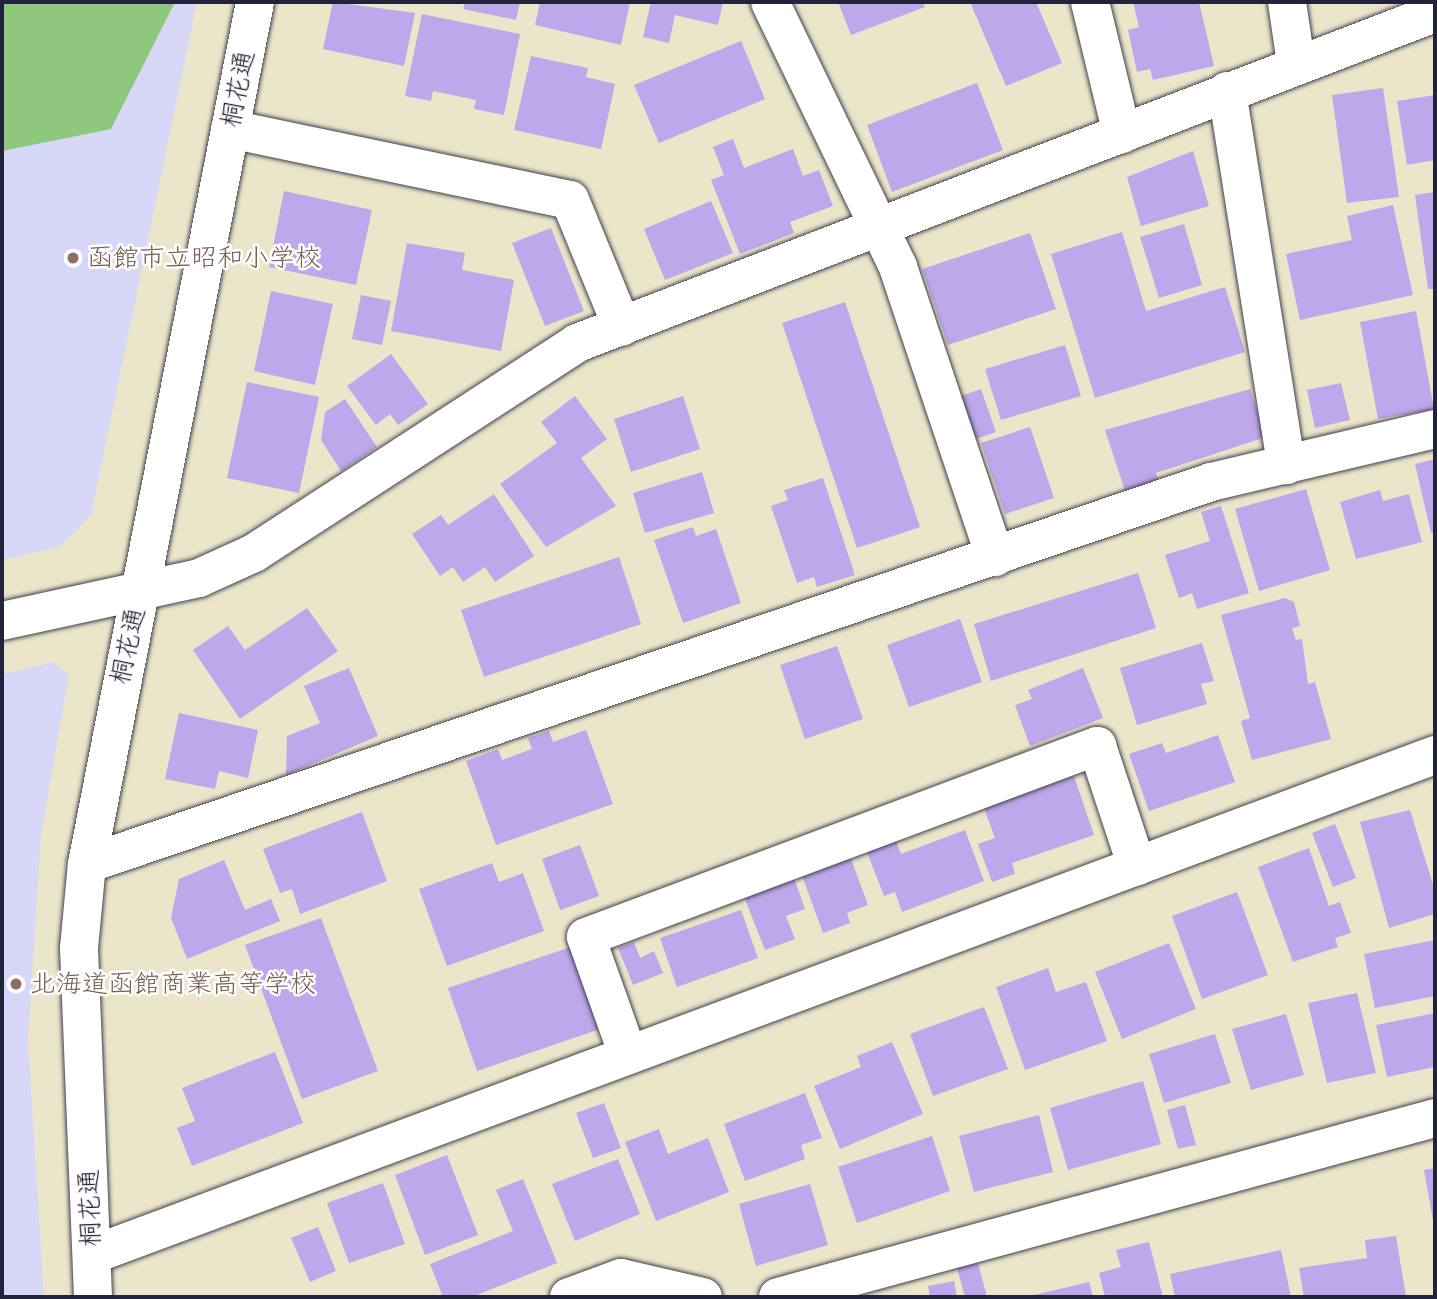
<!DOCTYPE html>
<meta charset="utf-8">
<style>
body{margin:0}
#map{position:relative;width:1437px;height:1299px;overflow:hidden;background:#ebe6c9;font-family:Itim,"Klee One",sans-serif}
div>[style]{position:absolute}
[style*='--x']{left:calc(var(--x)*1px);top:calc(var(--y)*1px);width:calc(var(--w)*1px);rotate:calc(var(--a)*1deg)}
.built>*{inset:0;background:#d7d7f8}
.green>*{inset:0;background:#8dc87c}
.building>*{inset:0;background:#bea7ea}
.roads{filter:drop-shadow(0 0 2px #403f50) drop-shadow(0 0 2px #403f50)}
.minor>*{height:38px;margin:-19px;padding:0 19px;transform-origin:19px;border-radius:19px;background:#fff}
.tertiary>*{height:38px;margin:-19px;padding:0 19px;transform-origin:19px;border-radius:19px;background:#fff}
.dots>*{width:19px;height:19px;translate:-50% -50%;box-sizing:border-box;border:4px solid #fff;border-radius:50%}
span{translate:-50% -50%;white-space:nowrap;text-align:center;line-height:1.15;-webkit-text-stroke:5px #fff;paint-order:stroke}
.street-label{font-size:26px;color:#22223b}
.education-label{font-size:26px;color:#785e54}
.left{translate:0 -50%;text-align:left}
.frame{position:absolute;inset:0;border:4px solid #22223b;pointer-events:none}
</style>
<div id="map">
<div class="built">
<div style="clip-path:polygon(2px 2px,197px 2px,91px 515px,61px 546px,2px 560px)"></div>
<div style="clip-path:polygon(55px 662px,69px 676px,41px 834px,28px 1041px,44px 1297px,2px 1297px,2px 674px)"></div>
</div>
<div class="green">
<div style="clip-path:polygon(2px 2px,175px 2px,111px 129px,2px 151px)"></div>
</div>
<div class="building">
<div style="clip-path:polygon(333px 2px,415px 13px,404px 66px,323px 49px)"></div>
<div style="clip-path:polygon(465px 2px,520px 2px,516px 20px,463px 9px)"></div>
<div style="clip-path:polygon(540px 2px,630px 2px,621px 45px,535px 25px)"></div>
<div style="clip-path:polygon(651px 2px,723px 2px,718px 25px,675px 15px,669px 43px,643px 37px)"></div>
<div style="clip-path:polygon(838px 2px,923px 2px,925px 7px,851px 35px)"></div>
<div style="clip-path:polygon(970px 2px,1036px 2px,1062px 63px,1006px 86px)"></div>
<div style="clip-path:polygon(1133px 2px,1199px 2px,1214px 66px,1153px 80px,1150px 69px,1137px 72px,1128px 30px,1139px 27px)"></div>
<div style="clip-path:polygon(422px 14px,520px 34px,504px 115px,474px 109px,476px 100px,433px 91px,431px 101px,405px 96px)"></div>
<div style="clip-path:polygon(741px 41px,765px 99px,659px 143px,634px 85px)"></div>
<div style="clip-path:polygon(531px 56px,588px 68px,586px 77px,615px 84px,601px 149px,514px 130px)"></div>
<div style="clip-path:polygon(977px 83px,1003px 150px,892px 192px,867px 125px)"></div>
<div style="clip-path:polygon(1383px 88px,1399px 197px,1347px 203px,1332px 95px)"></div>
<div style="clip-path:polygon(1435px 95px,1435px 160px,1407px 165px,1397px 101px)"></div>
<div style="clip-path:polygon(733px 139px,744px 168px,793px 149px,803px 176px,819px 170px,833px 206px,790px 222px,794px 233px,740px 254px,711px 180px,724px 175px,713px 147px)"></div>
<div style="clip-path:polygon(1193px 151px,1209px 206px,1141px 226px,1127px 177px)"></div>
<div style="clip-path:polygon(284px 191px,372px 210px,356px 285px,269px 267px)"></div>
<div style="clip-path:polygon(1435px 192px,1435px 289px,1428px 289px,1415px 195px)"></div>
<div style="clip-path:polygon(711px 201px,733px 253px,665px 280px,644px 229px)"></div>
<div style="clip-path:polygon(1393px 205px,1413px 295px,1300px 320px,1286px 254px,1352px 240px,1347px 216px)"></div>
<div style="clip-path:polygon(1184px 224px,1202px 285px,1159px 298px,1140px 237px)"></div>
<div style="clip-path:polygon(551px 228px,584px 311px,545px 326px,512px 243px)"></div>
<div style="clip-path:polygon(1122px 232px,1146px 311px,1225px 287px,1245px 352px,1095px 398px,1051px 254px)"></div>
<div style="clip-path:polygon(1030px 233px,1056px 309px,948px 345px,922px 269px)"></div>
<div style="clip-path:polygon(407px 243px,465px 253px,462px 270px,514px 280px,501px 351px,391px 331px)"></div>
<div style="clip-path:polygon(271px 291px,333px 304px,315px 385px,254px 371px)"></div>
<div style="clip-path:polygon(361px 295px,391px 301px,382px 345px,352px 339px)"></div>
<div style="clip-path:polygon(845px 302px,920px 527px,857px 548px,782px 323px)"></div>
<div style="clip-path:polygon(1416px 311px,1434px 409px,1378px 419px,1360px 322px)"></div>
<div style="clip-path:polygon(1065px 345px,1081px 396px,1001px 420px,985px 369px)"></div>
<div style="clip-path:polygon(391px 354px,428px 404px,398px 425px,390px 414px,376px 425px,347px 386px)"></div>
<div style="clip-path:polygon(247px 382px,319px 397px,299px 493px,227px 478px)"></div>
<div style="clip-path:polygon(1341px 383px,1350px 420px,1315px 428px,1307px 390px)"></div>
<div style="clip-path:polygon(981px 389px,996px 432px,976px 439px,961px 396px)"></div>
<div style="clip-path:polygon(1250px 389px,1266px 437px,1156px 473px,1158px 480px,1125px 491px,1105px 430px)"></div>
<div style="clip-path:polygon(575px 396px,607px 439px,581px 458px,616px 506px,546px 547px,500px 484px,557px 443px,541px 422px)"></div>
<div style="clip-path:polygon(683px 396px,700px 449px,631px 472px,614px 419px)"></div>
<div style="clip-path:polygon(345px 399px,377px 447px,341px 471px,321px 440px,325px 412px)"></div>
<div style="clip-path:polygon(1030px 427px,1054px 498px,1005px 514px,981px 443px)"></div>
<div style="clip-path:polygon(1435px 459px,1435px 532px,1431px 533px,1415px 464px)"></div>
<div style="clip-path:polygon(702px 472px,714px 513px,645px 533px,633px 493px)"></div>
<div style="clip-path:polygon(823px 478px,855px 575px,817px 587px,814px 577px,797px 583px,771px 506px,788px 500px,784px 490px)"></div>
<div style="clip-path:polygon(1306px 489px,1330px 570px,1259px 591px,1235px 509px)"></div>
<div style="clip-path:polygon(1380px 490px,1383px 501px,1409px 494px,1422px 542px,1356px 559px,1340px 502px)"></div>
<div style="clip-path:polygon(494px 494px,534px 556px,495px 582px,485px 567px,463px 582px,453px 567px,440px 576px,412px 534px,441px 515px,448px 525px)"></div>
<div style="clip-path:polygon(1221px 506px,1249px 593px,1197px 609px,1192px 593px,1179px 598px,1165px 555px,1210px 541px,1201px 512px)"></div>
<div style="clip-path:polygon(693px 527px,696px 536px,716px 529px,741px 603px,683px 623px,654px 540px)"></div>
<div style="clip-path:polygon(619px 557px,641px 624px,484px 677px,461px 610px)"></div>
<div style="clip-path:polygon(1138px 573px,1156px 628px,991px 681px,974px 624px)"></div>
<div style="clip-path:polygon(1285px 598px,1294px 602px,1300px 626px,1292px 628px,1296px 640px,1302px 639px,1308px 684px,1315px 682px,1331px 739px,1252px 760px,1241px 721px,1250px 718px,1221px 615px)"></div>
<div style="clip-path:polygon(307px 608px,338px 651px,240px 719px,193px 650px,228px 626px,245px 650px)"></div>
<div style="clip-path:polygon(960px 619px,982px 682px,909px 707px,887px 645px)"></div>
<div style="clip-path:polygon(1202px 643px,1214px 681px,1201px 684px,1207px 704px,1137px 725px,1120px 668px)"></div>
<div style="clip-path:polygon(837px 646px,863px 719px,805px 739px,780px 665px)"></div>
<div style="clip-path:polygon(349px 668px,378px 736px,286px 775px,287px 736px,320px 723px,304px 686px)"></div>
<div style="clip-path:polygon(1083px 668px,1103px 718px,1030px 746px,1015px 705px,1032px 699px,1028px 690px)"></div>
<div style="clip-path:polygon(179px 713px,258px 730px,248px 778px,219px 771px,215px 789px,165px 779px)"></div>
<div style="clip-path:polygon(586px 730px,613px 804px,496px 845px,466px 761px,498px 749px,502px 760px,532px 749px,528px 738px,549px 731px,553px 742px)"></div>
<div style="clip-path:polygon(1218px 735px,1235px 782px,1149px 811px,1129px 754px,1162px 743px,1166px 753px)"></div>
<div style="clip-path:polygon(1074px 776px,1094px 835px,1012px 863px,1015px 874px,992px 882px,978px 844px,995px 838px,984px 808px)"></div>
<div style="clip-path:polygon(1410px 810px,1435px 891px,1435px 914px,1389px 928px,1360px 822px)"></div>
<div style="clip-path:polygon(362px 812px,387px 881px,300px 914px,292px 889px,280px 893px,263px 849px)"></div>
<div style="clip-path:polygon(1335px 824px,1356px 878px,1333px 887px,1312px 833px)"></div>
<div style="clip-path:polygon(965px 830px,984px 881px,902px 912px,895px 892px,884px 896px,865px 847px,894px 836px,901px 854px)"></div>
<div style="clip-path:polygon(580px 845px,599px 896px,560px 910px,542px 859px)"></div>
<div style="clip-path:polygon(1309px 848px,1329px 906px,1340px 902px,1351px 933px,1335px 938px,1338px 947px,1293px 962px,1258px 867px)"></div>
<div style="clip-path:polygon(850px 856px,868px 905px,847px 913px,850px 923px,823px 933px,801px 873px)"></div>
<div style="clip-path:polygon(224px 860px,245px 910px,271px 899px,280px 921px,187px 959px,171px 918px,179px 879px)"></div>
<div style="clip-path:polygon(492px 863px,499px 882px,523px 873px,544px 931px,447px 966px,419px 889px)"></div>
<div style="clip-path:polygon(793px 875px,805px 909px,786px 916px,795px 939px,765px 950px,743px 894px)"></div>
<div style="clip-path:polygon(1237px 892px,1268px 975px,1202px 999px,1172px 916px)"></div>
<div style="clip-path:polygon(741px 910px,758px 958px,677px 987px,660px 938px)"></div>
<div style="clip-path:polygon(321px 918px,378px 1071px,302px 1099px,245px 945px)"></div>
<div style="clip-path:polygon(1435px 940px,1435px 996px,1375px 1008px,1364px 954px)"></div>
<div style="clip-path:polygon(634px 942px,640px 958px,654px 951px,663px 973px,633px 985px,618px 948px)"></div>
<div style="clip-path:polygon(1169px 943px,1196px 1009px,1122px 1039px,1095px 972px)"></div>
<div style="clip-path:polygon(574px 946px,603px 1028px,477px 1071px,448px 988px)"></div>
<div style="clip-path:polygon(1048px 968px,1056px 992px,1086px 982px,1107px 1041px,1025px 1070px,996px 987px)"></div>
<div style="clip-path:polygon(1357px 993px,1376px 1073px,1327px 1083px,1308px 1003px)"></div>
<div style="clip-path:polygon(984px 1007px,1008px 1069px,933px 1096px,910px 1034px)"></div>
<div style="clip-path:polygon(1435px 1013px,1435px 1067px,1387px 1077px,1376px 1025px)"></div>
<div style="clip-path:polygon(1286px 1014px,1304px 1075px,1251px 1090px,1232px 1029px)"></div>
<div style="clip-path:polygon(1215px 1034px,1231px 1083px,1164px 1103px,1149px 1054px)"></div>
<div style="clip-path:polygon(892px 1042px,923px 1114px,840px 1149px,814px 1086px,861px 1067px,857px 1056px)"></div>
<div style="clip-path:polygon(275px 1052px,303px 1123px,192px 1166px,177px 1128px,195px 1121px,182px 1088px)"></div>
<div style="clip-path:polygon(1143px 1081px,1161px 1144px,1068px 1170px,1050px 1108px)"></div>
<div style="clip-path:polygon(805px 1093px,822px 1138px,801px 1145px,805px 1159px,745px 1181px,724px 1124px)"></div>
<div style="clip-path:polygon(604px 1103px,621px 1148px,593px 1158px,576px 1113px)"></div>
<div style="clip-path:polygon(1185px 1105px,1196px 1145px,1178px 1149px,1167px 1110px)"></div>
<div style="clip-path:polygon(1039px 1115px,1053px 1172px,974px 1192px,959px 1136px)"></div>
<div style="clip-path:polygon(659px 1129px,668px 1154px,708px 1138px,729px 1192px,656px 1221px,625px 1142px)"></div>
<div style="clip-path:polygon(932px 1136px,950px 1191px,857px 1223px,838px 1167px)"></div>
<div style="clip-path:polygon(447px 1155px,478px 1235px,425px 1255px,395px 1175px)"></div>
<div style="clip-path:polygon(618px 1159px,640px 1214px,575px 1241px,552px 1184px)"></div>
<div style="clip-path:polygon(1435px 1168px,1435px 1226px,1434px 1226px,1424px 1170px)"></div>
<div style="clip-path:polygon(523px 1179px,557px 1263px,472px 1297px,443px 1297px,430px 1264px,513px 1231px,496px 1190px)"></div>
<div style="clip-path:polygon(383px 1183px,405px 1244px,349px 1263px,327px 1203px)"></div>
<div style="clip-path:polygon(810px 1184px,828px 1245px,756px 1266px,739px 1204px)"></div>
<div style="clip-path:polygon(318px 1227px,336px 1271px,310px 1282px,291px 1238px)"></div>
<div style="clip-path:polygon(1396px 1236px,1406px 1297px,1304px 1297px,1299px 1268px,1367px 1258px,1365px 1240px)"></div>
<div style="clip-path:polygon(1149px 1242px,1163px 1297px,1105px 1297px,1099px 1273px,1121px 1267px,1116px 1250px)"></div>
<div style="clip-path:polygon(1281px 1250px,1291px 1297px,1175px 1297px,1170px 1274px)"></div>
<div style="clip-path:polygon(978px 1263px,987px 1297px,965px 1297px,957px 1268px)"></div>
<div style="clip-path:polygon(954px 1281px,957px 1297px,930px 1297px,928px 1286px)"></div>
<div style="clip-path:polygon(1089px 1282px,1093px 1297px,1030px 1297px,1030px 1296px)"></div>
</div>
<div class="roads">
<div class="minor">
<div style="--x:770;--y:2;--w:294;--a:64.2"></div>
<div style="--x:898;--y:267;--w:306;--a:71.5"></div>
<div style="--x:1090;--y:2;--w:136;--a:76.4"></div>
<div style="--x:1287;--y:2;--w:63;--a:81.7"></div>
<div style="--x:1227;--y:91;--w:379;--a:81"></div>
<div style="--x:230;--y:129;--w:347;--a:11.8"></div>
<div style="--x:570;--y:200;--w:137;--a:67.7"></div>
<div style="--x:87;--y:864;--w:1187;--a:-18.77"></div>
<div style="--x:1211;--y:482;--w:230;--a:-13.3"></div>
<div style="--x:628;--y:1055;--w:125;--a:-109.6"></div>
<div style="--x:586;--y:937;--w:546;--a:-20.49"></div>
<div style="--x:1097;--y:746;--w:127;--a:71.7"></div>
<div style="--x:92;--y:1255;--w:1433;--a:-20.42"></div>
<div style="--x:569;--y:1297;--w:55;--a:-20.1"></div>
<div style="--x:621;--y:1278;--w:84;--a:13"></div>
<div style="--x:778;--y:1297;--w:681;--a:-15.24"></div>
</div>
<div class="tertiary">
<div style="--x:2;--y:621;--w:202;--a:-12.3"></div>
<div style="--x:199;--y:578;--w:60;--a:-24.4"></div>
<div style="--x:254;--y:553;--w:385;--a:-33"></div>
<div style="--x:577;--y:343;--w:919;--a:-21.04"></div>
<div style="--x:93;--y:1297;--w:349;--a:-92.3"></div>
<div style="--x:79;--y:948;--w:84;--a:-84.6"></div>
<div style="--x:87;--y:864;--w:878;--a:-78.97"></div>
</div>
</div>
<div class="dots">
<div style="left:73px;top:258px;background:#8d6e63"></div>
<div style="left:16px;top:984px;background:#8d6e63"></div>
</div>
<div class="street-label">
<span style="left:238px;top:89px;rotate:-79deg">桐花通</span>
<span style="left:128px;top:646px;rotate:-78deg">桐花通</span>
<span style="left:90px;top:1208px;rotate:-92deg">桐花通</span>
</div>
<div class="education-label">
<span class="left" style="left:87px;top:258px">函館市立昭和小学校</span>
<span class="left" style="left:30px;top:984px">北海道函館商業高等学校</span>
</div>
<div class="frame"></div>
</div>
